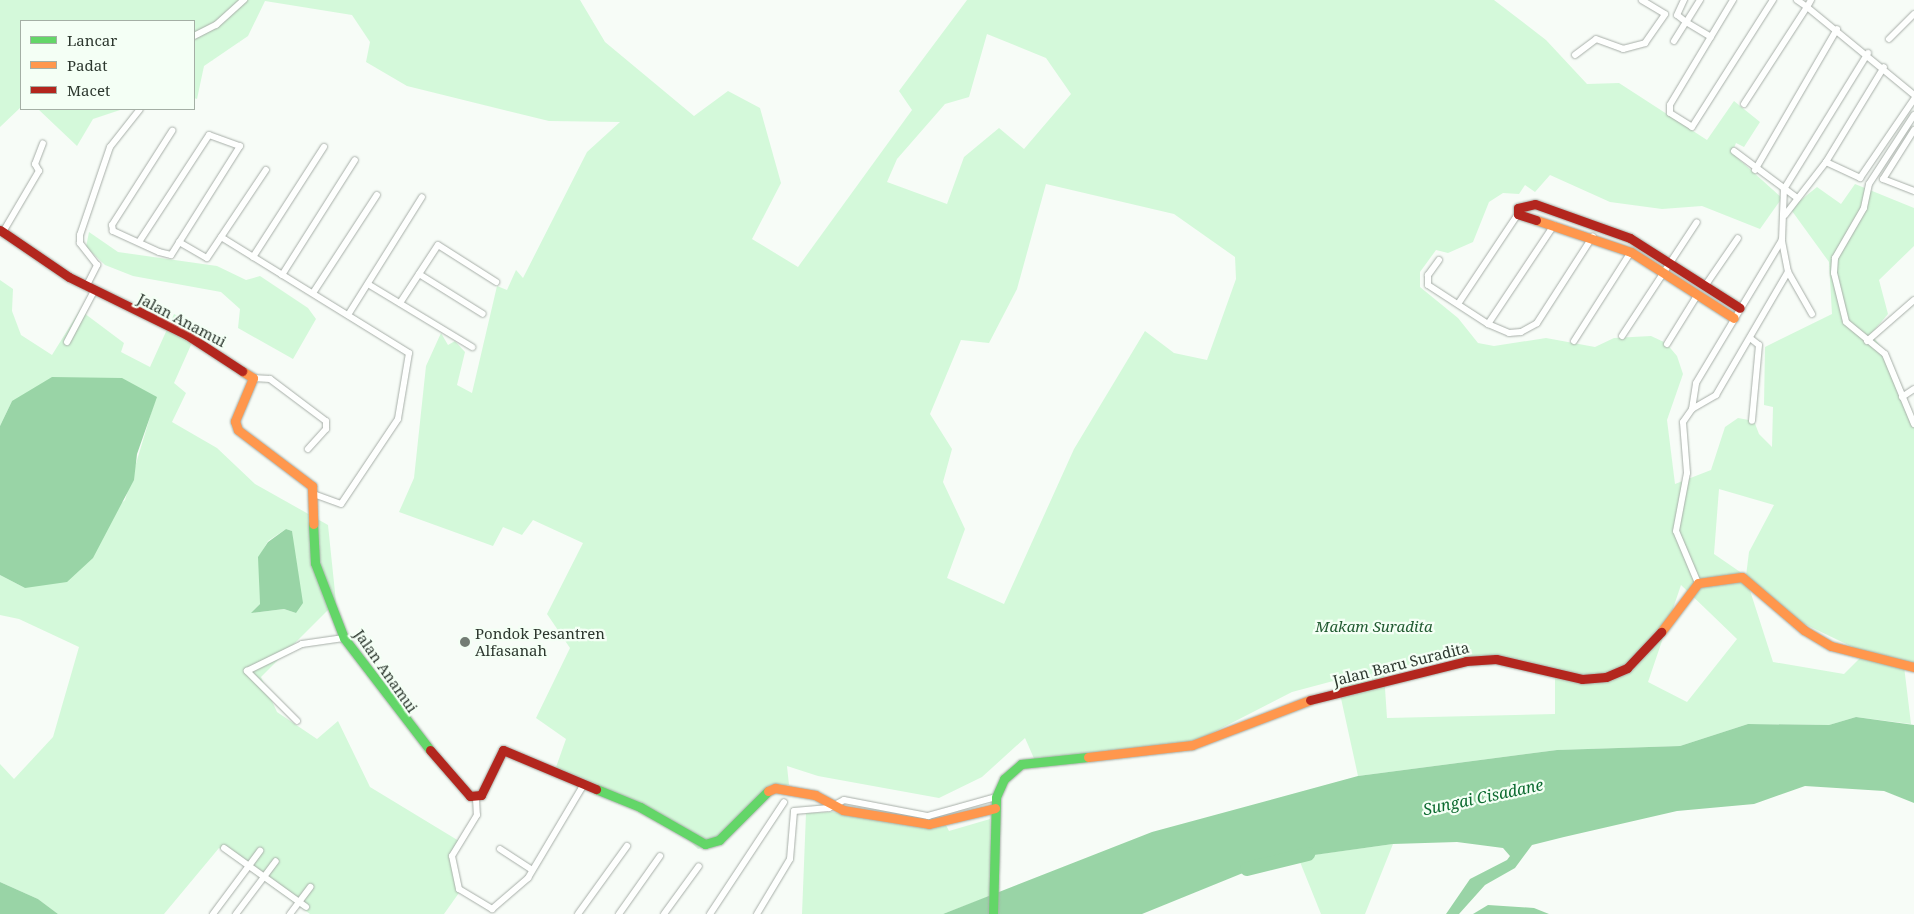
<!DOCTYPE html>
<style>
body{margin:0}
#map{position:relative;width:1914px;height:914px;overflow:hidden;background:#f7fcf7;font-family:"Noto Serif",serif}
div>[style]{position:absolute}
[style*='--x']{left:calc(var(--x)*1px);top:calc(var(--y)*1px);width:calc(var(--w)*1px);rotate:calc(var(--a)*1deg)}
.green>*{inset:0;background:#d4f9da}
.water>*{inset:0;background:#99d4a6}
.river>*{height:14px;margin:-7px;padding:0 7px;transform-origin:7px;border-radius:7px;background:#99d4a6}
.roads{filter:drop-shadow(0 0 1px #a7aea8) drop-shadow(0 0 1px #a7aea8)}
.street>*{height:6px;margin:-3px;padding:0 3px;transform-origin:3px;border-radius:3px;background:#fefffe}
.fast>*{height:9px;margin:-4.5px;padding:0 4.5px;transform-origin:4.5px;border-radius:4.5px;background:#63d668}
.slow>*{height:9px;margin:-4.5px;padding:0 4.5px;transform-origin:4.5px;border-radius:4.5px;background:#ff974d}
.jam>*{height:9px;margin:-4.5px;padding:0 4.5px;transform-origin:4.5px;border-radius:4.5px;background:#b3261e}
.dots>*{width:14px;height:14px;translate:-50% -50%;box-sizing:border-box;border:2px solid #f4fff5;border-radius:50%}
span{translate:-50% -50%;white-space:nowrap;text-align:center;line-height:1.15;-webkit-text-stroke:4.5px #f4fff5;paint-order:stroke}
.street-label{font-size:15px;color:#2c372e}
.park-label{font-size:15px;color:#215b31;font-style:italic}
.poi-label{font-size:15px;color:#2c372e}
.left{translate:0 -50%;text-align:left}
.water-label{font-size:16px;color:#0b6a2f;font-style:italic}
.legend{position:absolute;left:20px;top:20px;width:175px;height:90px;box-sizing:border-box;background:#f4fff5;border:1px solid #a4afa5;margin:0;padding:6px 9px;list-style:none;font-size:15px;color:#2c372e}
.legend li{display:flex;align-items:center;gap:10px;height:25px}
.legend b{width:25px;border:1px solid #a4afa5}
</style>
<div id="map">
<div class="green">
<div style="clip-path:polygon(evenodd,0 0,580px 0,605px 42px,694px 116px,728px 91px,760px 108px,781px 183px,752px 239px,798px 267px,912px 110px,899px 91px,967px 0,1494px 0,1546px 40px,1587px 84px,1619px 83px,1707px 140px,1734px 101px,1760px 122px,1744px 147px,1736px 143px,1732px 153px,1782px 198px,1760px 229px,1702px 206px,1662px 209px,1610px 202px,1550px 175px,1535px 192px,1525px 185px,1519px 194px,1503px 193px,1489px 202px,1473px 242px,1448px 253px,1436px 250px,1420px 272px,1420px 287px,1458px 318px,1478px 343px,1494px 346px,1546px 338px,1595px 347px,1614px 338px,1651px 336px,1666px 343px,1677px 356px,1683px 374px,1667px 420px,1675px 484px,1711px 470px,1725px 427px,1738px 418px,1754px 421px,1759px 434px,1772px 447px,1773px 407px,1764px 405px,1765px 347px,1832px 314px,1829px 262px,1792px 211px,1796px 204px,1817px 187px,1841px 204px,1855px 184px,1914px 208px,1914px 246px,1879px 280px,1888px 314px,1871px 334px,1890px 358px,1914px 416px,1914px 667px,1904px 666px,1911px 724px,1856px 717px,1829px 725px,1748px 724px,1680px 746px,1557px 750px,1358px 776px,1337px 680px,1292px 692px,1179px 750px,1036px 763px,1025px 738px,982px 777px,939px 798px,818px 776px,787px 766px,789px 785px,771px 788px,719px 844px,698px 849px,667px 819px,555px 770px,566px 739px,536px 718px,570px 648px,547px 614px,583px 543px,533px 520px,522px 535px,503px 527px,493px 546px,399px 512px,414px 478px,426px 366px,441px 333px,448px 345px,455px 341px,465px 352px,457px 385px,472px 393px,497px 286px,507px 290px,516px 270px,523px 278px,587px 152px,620px 122px,549px 121px,407px 86px,366px 62px,370px 42px,352px 15px,265px 1px,248px 36px,204px 66px,197px 99px,194px 98px,194px 21px,21px 21px,21px 107px,0 127px,0 0,987px 34px,1046px 58px,1071px 94px,1024px 149px,999px 128px,964px 157px,947px 204px,887px 182px,897px 159px,945px 104px,969px 97px,987px 34px,0 0,1046px 184px,1174px 214px,1235px 257px,1236px 279px,1207px 360px,1174px 353px,1145px 331px,1074px 449px,1004px 604px,947px 578px,965px 529px,943px 482px,952px 449px,930px 414px,961px 340px,989px 343px,1017px 289px,1046px 184px,0 0,1719px 489px,1774px 505px,1749px 552px,1746px 576px,1714px 554px,1719px 489px,0 0,1746px 578px,1792px 618px,1865px 653px,1844px 674px,1773px 662px,1746px 578px,0 0,1681px 585px,1737px 639px,1687px 702px,1648px 682px,1681px 585px,0 0,1434px 658px,1490px 661px,1555px 677px,1555px 714px,1387px 718px,1384px 673px,1434px 658px)"></div>
<div style="clip-path:polygon(38px 109px,123px 109px,93px 119px,77px 146px)"></div>
<div style="clip-path:polygon(89px 232px,118px 252px,217px 266px,246px 280px,260px 276px,308px 308px,316px 319px,293px 359px,238px 328px,240px 309px,221px 292px,133px 276px,105px 265px,86px 247px)"></div>
<div style="clip-path:polygon(evenodd,0 280px,13px 289px,12px 311px,21px 335px,52px 355px,80px 310px,124px 343px,121px 352px,150px 367px,174px 314px,199px 327px,174px 383px,186px 393px,172px 422px,217px 448px,255px 484px,328px 525px,336px 602px,261px 677px,277px 712px,317px 739px,338px 721px,370px 787px,459px 841px,449px 855px,461px 890px,444px 914px,310px 914px,219px 848px,164px 914px,58px 914px,38px 899px,0 882px,0 764px,14px 779px,53px 737px,79px 647px,19px 619px,0 615px,0 575px,25px 588px,125px 500px,156px 397px,12px 401px,0 426px,0 280px,286px 529px,292px 531px,296px 613px,284px 609px,252px 613px,260px 604px,259px 557px,268px 541px,286px 529px)"></div>
<div style="clip-path:polygon(832px 812px,916px 825px,946px 825px,949px 831px,990px 819px,993px 895px,943px 914px,802px 914px,806px 813px)"></div>
<div style="clip-path:polygon(1393px 844px,1365px 914px,1321px 914px,1298px 857px)"></div>
</div>
<div class="water">
<div style="clip-path:polygon(52px 377px,122px 378px,157px 397px,137px 454px,134px 480px,93px 558px,67px 582px,25px 588px,0 575px,0 426px,12px 401px)"></div>
<div style="clip-path:polygon(286px 529px,292px 531px,303px 603px,296px 613px,284px 609px,251px 613px,260px 604px,258px 557px,268px 542px)"></div>
<div style="clip-path:polygon(1856px 717px,1914px 725px,1914px 803px,1884px 791px,1805px 786px,1754px 804px,1677px 811px,1564px 837px,1532px 845px,1515px 868px,1485px 885px,1459px 914px,1446px 914px,1470px 879px,1507px 860px,1510px 856px,1503px 848px,1457px 842px,1393px 844px,1300px 857px,1270px 862px,1142px 914px,943px 914px,1152px 832px,1358px 776px,1557px 750px,1680px 746px,1748px 724px,1829px 725px)"></div>
<div style="clip-path:polygon(0 882px,38px 899px,58px 914px,0 914px)"></div>
<div style="clip-path:polygon(1488px 905px,1534px 908px,1549px 914px,1473px 914px)"></div>
</div>
<div class="river">
<div style="--x:1247;--y:869;--w:63;--a:-13.8"></div>
</div>
<div class="roads">
<div class="street">
<div style="--x:1700;--y:0;--w:26;--a:122"></div>
<div style="--x:1686;--y:22;--w:29;--a:31"></div>
<div style="--x:1733;--y:0;--w:122;--a:121"></div>
<div style="--x:1670;--y:105;--w:8;--a:90"></div>
<div style="--x:1670;--y:113;--w:26;--a:32"></div>
<div style="--x:1692;--y:127;--w:151;--a:-57.5"></div>
<div style="--x:1797;--y:0;--w:12;--a:35"></div>
<div style="--x:1807;--y:7;--w:8;--a:-60"></div>
<div style="--x:194;--y:36;--w:25;--a:-27"></div>
<div style="--x:216;--y:25;--w:38;--a:-42"></div>
<div style="--x:1889;--y:39;--w:35;--a:-45"></div>
<div style="--x:1674;--y:41;--w:22;--a:-58"></div>
<div style="--x:1686;--y:22;--w:11;--a:-142"></div>
<div style="--x:1677;--y:15;--w:17;--a:-65"></div>
<div style="--x:1575;--y:55;--w:26;--a:-37"></div>
<div style="--x:1596;--y:39;--w:29;--a:20"></div>
<div style="--x:1623;--y:49;--w:23;--a:-15"></div>
<div style="--x:1645;--y:43;--w:35;--a:-55"></div>
<div style="--x:1665;--y:14;--w:27;--a:-149"></div>
<div style="--x:1744;--y:104;--w:116;--a:-57"></div>
<div style="--x:1807;--y:7;--w:139;--a:39.4"></div>
<div style="--x:1914;--y:115;--w:82;--a:123.1"></div>
<div style="--x:1869;--y:184;--w:25;--a:102"></div>
<div style="--x:1864;--y:208;--w:58;--a:120.1"></div>
<div style="--x:1835;--y:258;--w:15;--a:94"></div>
<div style="--x:1834;--y:273;--w:50;--a:76.2"></div>
<div style="--x:1846;--y:322;--w:50;--a:39.4"></div>
<div style="--x:1885;--y:354;--w:76;--a:67.5"></div>
<div style="--x:1914;--y:130;--w:58;--a:122.3"></div>
<div style="--x:1883;--y:179;--w:33;--a:21"></div>
<div style="--x:1734;--y:151;--w:79;--a:36.7"></div>
<div style="--x:1826;--y:162;--w:38;--a:25"></div>
<div style="--x:1860;--y:178;--w:96;--a:-55.6"></div>
<div style="--x:1755;--y:170;--w:163;--a:-59.8"></div>
<div style="--x:1785;--y:215;--w:67;--a:-52.3"></div>
<div style="--x:1826;--y:162;--w:111;--a:-58.6"></div>
<div style="--x:3;--y:232;--w:71;--a:-59.5"></div>
<div style="--x:39;--y:171;--w:8;--a:-120"></div>
<div style="--x:35;--y:164;--w:22;--a:-69"></div>
<div style="--x:221;--y:237;--w:221;--a:31.7"></div>
<div style="--x:409;--y:353;--w:67;--a:99.5"></div>
<div style="--x:398;--y:419;--w:102;--a:123.8"></div>
<div style="--x:341;--y:504;--w:30;--a:-160"></div>
<div style="--x:139;--y:242;--w:128;--a:-56.8"></div>
<div style="--x:209;--y:135;--w:33;--a:20"></div>
<div style="--x:240;--y:146;--w:129;--a:122.3"></div>
<div style="--x:171;--y:255;--w:12;--a:-166"></div>
<div style="--x:159;--y:252;--w:51;--a:-155.5"></div>
<div style="--x:113;--y:231;--w:6;--a:-99"></div>
<div style="--x:112;--y:225;--w:112;--a:-57.4"></div>
<div style="--x:179;--y:242;--w:32;--a:30"></div>
<div style="--x:207;--y:258;--w:106;--a:-56.2"></div>
<div style="--x:253;--y:257;--w:131;--a:-57.2"></div>
<div style="--x:1439;--y:260;--w:19;--a:126"></div>
<div style="--x:1428;--y:275;--w:10;--a:90"></div>
<div style="--x:1428;--y:285;--w:72;--a:33"></div>
<div style="--x:1488;--y:324;--w:23;--a:23"></div>
<div style="--x:1509;--y:333;--w:12;--a:-5"></div>
<div style="--x:1521;--y:332;--w:18;--a:-29"></div>
<div style="--x:1537;--y:323;--w:103;--a:-57.2"></div>
<div style="--x:419;--y:274;--w:75;--a:32"></div>
<div style="--x:282;--y:275;--w:136;--a:-57.6"></div>
<div style="--x:368;--y:284;--w:122;--a:31.2"></div>
<div style="--x:1705;--y:286;--w:58;--a:-55.5"></div>
<div style="--x:86;--y:287;--w:25;--a:-63"></div>
<div style="--x:97;--y:265;--w:28;--a:-128"></div>
<div style="--x:80;--y:243;--w:8;--a:-90"></div>
<div style="--x:80;--y:235;--w:93;--a:-71.2"></div>
<div style="--x:110;--y:147;--w:48;--a:-51.7"></div>
<div style="--x:313;--y:293;--w:117;--a:-56.9"></div>
<div style="--x:400;--y:303;--w:69;--a:-56.8"></div>
<div style="--x:438;--y:245;--w:69;--a:32.5"></div>
<div style="--x:1458;--y:304;--w:108;--a:-56.3"></div>
<div style="--x:1812;--y:314;--w:48;--a:-119.7"></div>
<div style="--x:1788;--y:272;--w:33;--a:-101"></div>
<div style="--x:1782;--y:240;--w:51;--a:-87.8"></div>
<div style="--x:1784;--y:189;--w:160;--a:-58.3"></div>
<div style="--x:348;--y:315;--w:139;--a:-57.9"></div>
<div style="--x:1488;--y:324;--w:119;--a:-56.3"></div>
<div style="--x:1622;--y:336;--w:136;--a:-56.7"></div>
<div style="--x:1750;--y:338;--w:11;--a:38"></div>
<div style="--x:1759;--y:345;--w:76;--a:95.3"></div>
<div style="--x:1574;--y:341;--w:106;--a:-57.4"></div>
<div style="--x:1867;--y:341;--w:62;--a:-41.1"></div>
<div style="--x:67;--y:342;--w:58;--a:-62.1"></div>
<div style="--x:1667;--y:344;--w:59;--a:-58.2"></div>
<div style="--x:253;--y:378;--w:17;--a:3"></div>
<div style="--x:270;--y:379;--w:70;--a:36.9"></div>
<div style="--x:326;--y:421;--w:8;--a:90"></div>
<div style="--x:326;--y:429;--w:27;--a:132"></div>
<div style="--x:1902;--y:397;--w:14;--a:-34"></div>
<div style="--x:1692;--y:409;--w:26;--a:-81"></div>
<div style="--x:1696;--y:383;--w:167;--a:-59"></div>
<div style="--x:1698;--y:583;--w:56;--a:-112.9"></div>
<div style="--x:1676;--y:531;--w:59;--a:-79.3"></div>
<div style="--x:1687;--y:473;--w:51;--a:-94.5"></div>
<div style="--x:1683;--y:422;--w:16;--a:-55"></div>
<div style="--x:1692;--y:409;--w:28;--a:-30"></div>
<div style="--x:1716;--y:395;--w:143;--a:-59.7"></div>
<div style="--x:297;--y:721;--w:71;--a:-135"></div>
<div style="--x:247;--y:671;--w:61;--a:-26.1"></div>
<div style="--x:302;--y:644;--w:42;--a:-8.1"></div>
<div style="--x:476;--y:798;--w:17;--a:87"></div>
<div style="--x:477;--y:815;--w:48;--a:121.4"></div>
<div style="--x:452;--y:856;--w:34;--a:78"></div>
<div style="--x:459;--y:889;--w:39;--a:31"></div>
<div style="--x:492;--y:909;--w:48;--a:-40.7"></div>
<div style="--x:528;--y:878;--w:109;--a:-59.2"></div>
<div style="--x:224;--y:848;--w:101;--a:35.7"></div>
<div style="--x:500;--y:849;--w:38;--a:33"></div>
<div style="--x:213;--y:914;--w:79;--a:-53.3"></div>
<div style="--x:236;--y:914;--w:66;--a:-53"></div>
<div style="--x:290;--y:914;--w:34;--a:-53"></div>
<div style="--x:578;--y:914;--w:84;--a:-54.2"></div>
<div style="--x:619;--y:914;--w:71;--a:-54.7"></div>
<div style="--x:664;--y:914;--w:59;--a:-53.9"></div>
<div style="--x:710;--y:914;--w:134;--a:-56.5"></div>
<div style="--x:757;--y:914;--w:64;--a:-59"></div>
<div style="--x:790;--y:859;--w:48;--a:-85.2"></div>
<div style="--x:794;--y:811;--w:35;--a:-5"></div>
<div style="--x:829;--y:808;--w:17;--a:-28"></div>
<div style="--x:844;--y:800;--w:86;--a:10.8"></div>
<div style="--x:928;--y:816;--w:71;--a:-15.6"></div>
</div>
<div class="fast">
<div style="--x:313;--y:524;--w:39;--a:87"></div>
<div style="--x:315;--y:563;--w:80;--a:68.9"></div>
<div style="--x:344;--y:638;--w:141;--a:52.5"></div>
<div style="--x:596;--y:789;--w:48;--a:22.2"></div>
<div style="--x:640;--y:807;--w:75;--a:29.6"></div>
<div style="--x:705;--y:844;--w:15;--a:-16"></div>
<div style="--x:719;--y:840;--w:69;--a:-45"></div>
<div style="--x:993;--y:914;--w:117;--a:-88.5"></div>
<div style="--x:996;--y:797;--w:20;--a:-66"></div>
<div style="--x:1004;--y:779;--w:23;--a:-41"></div>
<div style="--x:1021;--y:764;--w:67;--a:-6"></div>
</div>
<div class="slow">
<div style="--x:1536;--y:220;--w:100;--a:18.6"></div>
<div style="--x:1631;--y:252;--w:122;--a:32.7"></div>
<div style="--x:242;--y:371;--w:13;--a:32"></div>
<div style="--x:253;--y:378;--w:47;--a:112.7"></div>
<div style="--x:235;--y:421;--w:9;--a:72"></div>
<div style="--x:238;--y:430;--w:93;--a:37.1"></div>
<div style="--x:312;--y:486;--w:38;--a:88"></div>
<div style="--x:1661;--y:632;--w:61;--a:-52.9"></div>
<div style="--x:1698;--y:583;--w:44;--a:-7.8"></div>
<div style="--x:1742;--y:577;--w:82;--a:40.5"></div>
<div style="--x:1804;--y:630;--w:31;--a:31"></div>
<div style="--x:1831;--y:646;--w:86;--a:14.2"></div>
<div style="--x:1088;--y:757;--w:105;--a:-6.6"></div>
<div style="--x:1192;--y:745;--w:126;--a:-20.9"></div>
<div style="--x:768;--y:791;--w:8;--a:-23"></div>
<div style="--x:775;--y:788;--w:41;--a:9.9"></div>
<div style="--x:815;--y:795;--w:32;--a:28"></div>
<div style="--x:843;--y:810;--w:87;--a:9.2"></div>
<div style="--x:929;--y:824;--w:68;--a:-13.6"></div>
</div>
<div class="jam">
<div style="--x:1536;--y:220;--w:19;--a:-162"></div>
<div style="--x:1518;--y:214;--w:6;--a:-90"></div>
<div style="--x:1518;--y:208;--w:17;--a:-13"></div>
<div style="--x:1535;--y:204;--w:101;--a:19.7"></div>
<div style="--x:1630;--y:238;--w:130;--a:32.5"></div>
<div style="--x:0;--y:230;--w:83;--a:34.3"></div>
<div style="--x:69;--y:277;--w:131;--a:26.2"></div>
<div style="--x:187;--y:335;--w:66;--a:33.2"></div>
<div style="--x:1310;--y:700;--w:161;--a:-14"></div>
<div style="--x:1466;--y:661;--w:30;--a:-4"></div>
<div style="--x:1496;--y:659;--w:88;--a:13.1"></div>
<div style="--x:1582;--y:679;--w:24;--a:-5"></div>
<div style="--x:1606;--y:677;--w:23;--a:-23"></div>
<div style="--x:1627;--y:668;--w:50;--a:-46.6"></div>
<div style="--x:430;--y:750;--w:61;--a:49"></div>
<div style="--x:470;--y:796;--w:11;--a:-5"></div>
<div style="--x:481;--y:795;--w:50;--a:-63.9"></div>
<div style="--x:503;--y:750;--w:101;--a:22.8"></div>
</div>
</div>
<div class="dots">
<div style="left:465px;top:642px;background:#737c74"></div>
</div>
<div class="street-label">
<span style="left:182px;top:320px;rotate:28deg">Jalan Anamui</span>
<span style="left:1401px;top:664px;rotate:-14deg">Jalan Baru Suradita</span>
<span style="left:386px;top:671px;rotate:55deg">Jalan Anamui</span>
</div>
<div class="park-label">
<span style="left:1374px;top:627px">Makam Suradita</span>
</div>
<div class="poi-label">
<span class="left" style="left:475px;top:642px">Pondok Pesantren<br>Alfasanah</span>
</div>
<div class="water-label">
<span style="left:1483px;top:797px;rotate:-12deg">Sungai Cisadane</span>
</div>
<ul class="legend">
<li><b style="height:6px;background:#63d668"></b>Lancar</li>
<li><b style="height:6px;background:#ff974d"></b>Padat</li>
<li><b style="height:6px;background:#b3261e"></b>Macet</li>
</ul>
</div>
